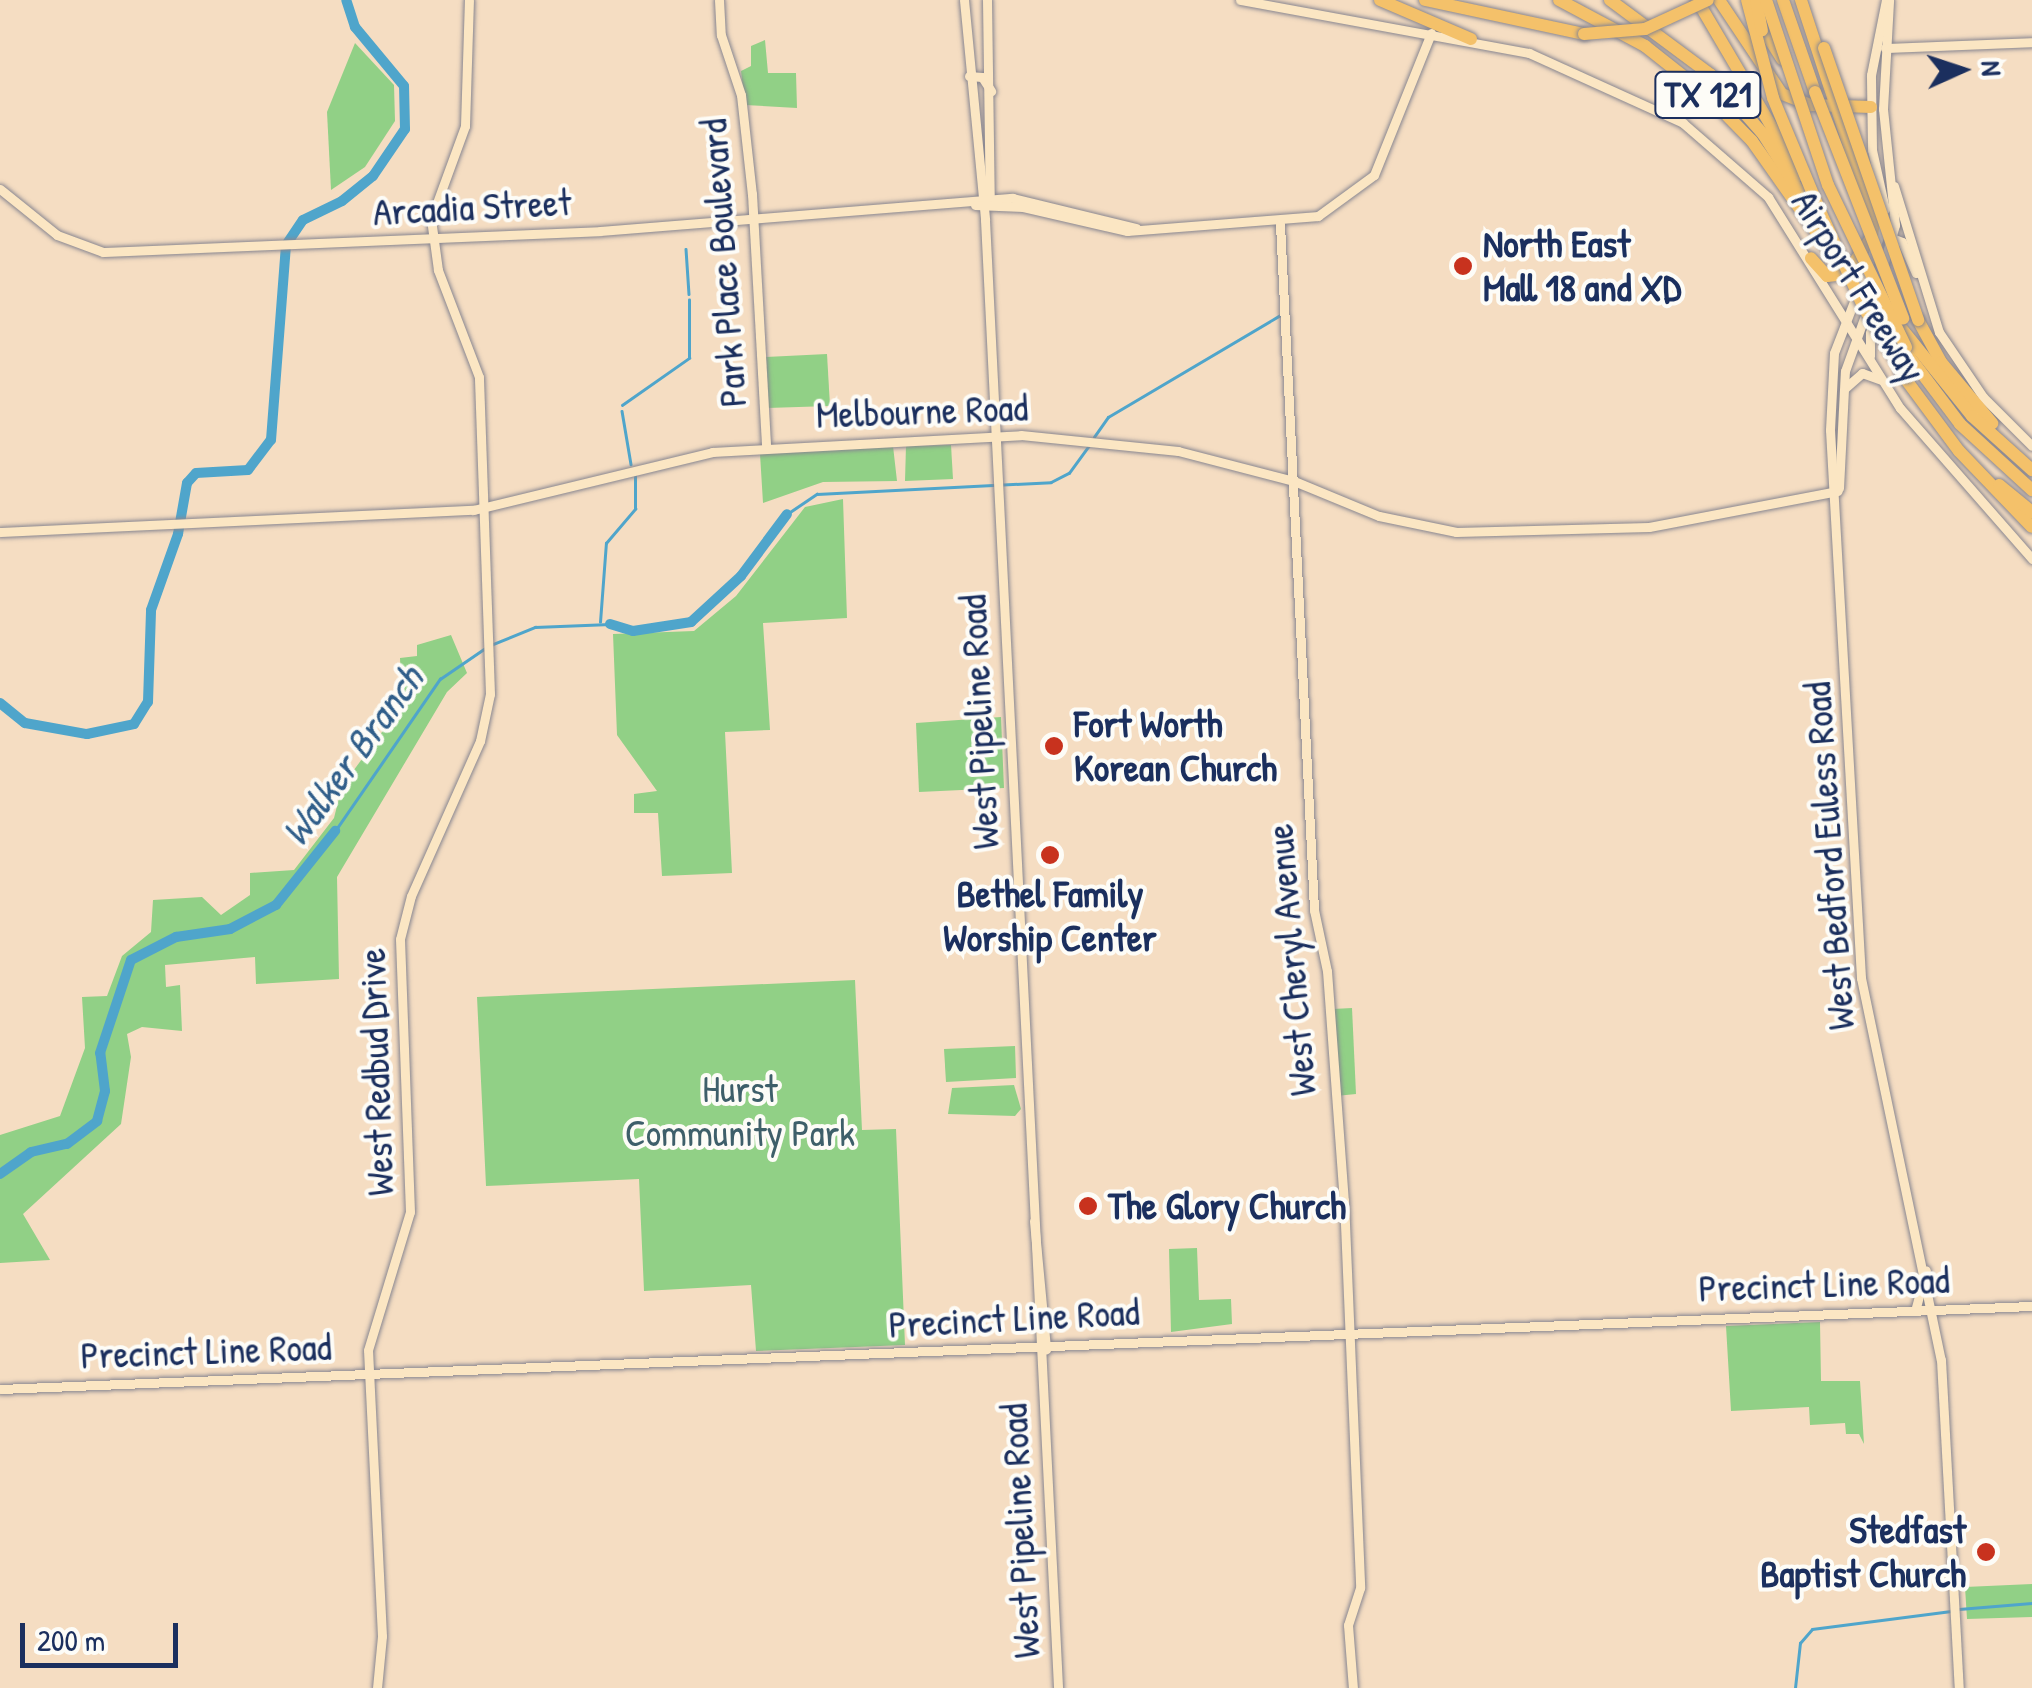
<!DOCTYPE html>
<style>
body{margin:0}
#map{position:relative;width:2032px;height:1688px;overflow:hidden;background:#f5ddc2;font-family:"Patrick Hand",sans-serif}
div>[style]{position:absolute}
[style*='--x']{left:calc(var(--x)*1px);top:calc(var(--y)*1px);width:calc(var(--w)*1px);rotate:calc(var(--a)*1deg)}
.green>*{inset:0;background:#91d086}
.stream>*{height:2.5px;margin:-1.25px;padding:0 1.25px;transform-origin:1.25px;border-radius:1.25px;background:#4fa5cb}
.river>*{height:10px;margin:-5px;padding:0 5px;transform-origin:5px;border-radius:5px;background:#4fa5cb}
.roads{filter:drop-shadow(0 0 2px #888690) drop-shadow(0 0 2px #888690)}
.secondary>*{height:9px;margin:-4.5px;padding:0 4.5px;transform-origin:4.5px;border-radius:4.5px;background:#fbe6c3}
.highway>*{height:12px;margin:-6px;padding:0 6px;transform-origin:6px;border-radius:6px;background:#f4c16a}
.bridges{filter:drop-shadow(0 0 2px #888690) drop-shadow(0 0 2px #888690)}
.highway-bridge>*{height:12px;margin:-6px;padding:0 6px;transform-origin:6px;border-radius:6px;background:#f4c16a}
.dots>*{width:28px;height:28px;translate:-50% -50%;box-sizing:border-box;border:5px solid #fdfcf7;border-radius:50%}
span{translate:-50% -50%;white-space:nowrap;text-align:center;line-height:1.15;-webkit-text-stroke:8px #fdfcf7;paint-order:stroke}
.shield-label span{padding:2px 8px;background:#fdfcf7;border:2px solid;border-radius:8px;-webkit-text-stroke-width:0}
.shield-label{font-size:35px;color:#1b2f5e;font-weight:700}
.street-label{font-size:38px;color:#1b2f5e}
.poi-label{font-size:38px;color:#1b2f5e;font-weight:700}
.left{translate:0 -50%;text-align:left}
.right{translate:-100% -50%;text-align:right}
.park-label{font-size:38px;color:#3e5f6a}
.water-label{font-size:40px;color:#305e8a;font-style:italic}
.north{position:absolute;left:1912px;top:20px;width:100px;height:100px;-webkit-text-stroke:8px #fdfcf7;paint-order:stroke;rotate:87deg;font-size:28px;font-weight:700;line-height:40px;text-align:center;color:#1b2f5e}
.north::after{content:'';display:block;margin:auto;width:35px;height:45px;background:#1b2f5e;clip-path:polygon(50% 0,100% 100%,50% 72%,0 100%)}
.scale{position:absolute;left:20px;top:1623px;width:158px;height:45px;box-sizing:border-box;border:5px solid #1b2f5e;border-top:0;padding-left:12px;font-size:30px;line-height:35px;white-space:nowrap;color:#1b2f5e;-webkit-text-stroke:8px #fdfcf7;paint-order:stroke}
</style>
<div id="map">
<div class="green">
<div style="clip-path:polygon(765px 40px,768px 73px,796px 73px,797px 108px,745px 105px,741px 71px,751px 66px,751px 46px)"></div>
<div style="clip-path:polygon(355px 43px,394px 85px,395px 121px,365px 167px,331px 190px,327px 112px)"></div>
<div style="clip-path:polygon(827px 354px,830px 406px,767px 408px,766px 357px)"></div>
<div style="clip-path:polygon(951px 445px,953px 479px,905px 481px,906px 446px)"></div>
<div style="clip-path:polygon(893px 446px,897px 481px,823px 482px,763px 503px,760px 454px)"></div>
<div style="clip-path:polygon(843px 499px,847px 618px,763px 623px,770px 730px,725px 732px,732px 873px,662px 876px,658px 813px,634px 813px,634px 794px,657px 791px,617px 735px,613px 634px,694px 631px,736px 596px,805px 507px)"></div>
<div style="clip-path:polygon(451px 635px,467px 673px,447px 692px,337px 877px,339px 979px,256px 984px,255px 957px,165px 965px,166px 987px,180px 985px,182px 1031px,142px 1027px,127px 1034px,131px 1057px,121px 1124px,23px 1214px,50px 1260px,0 1263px,0 1135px,60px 1116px,85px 1048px,82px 997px,107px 996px,122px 956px,151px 932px,153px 900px,202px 897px,221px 915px,250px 895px,250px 873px,294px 870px,334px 818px,342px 786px,402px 705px,400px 658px,417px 656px,417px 645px)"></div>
<div style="clip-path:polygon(1001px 717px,1004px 788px,919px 792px,916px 723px)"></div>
<div style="clip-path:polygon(855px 980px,862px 1130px,896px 1129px,905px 1345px,756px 1351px,751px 1285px,644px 1291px,639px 1179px,486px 1186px,477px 997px)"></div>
<div style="clip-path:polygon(1352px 1008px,1356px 1094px,1336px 1096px,1333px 1009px)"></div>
<div style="clip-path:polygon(1015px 1046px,1016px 1078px,946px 1082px,944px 1049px)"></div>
<div style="clip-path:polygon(1014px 1085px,1021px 1109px,1015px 1116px,948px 1114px,952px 1088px)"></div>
<div style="clip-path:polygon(1197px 1248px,1199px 1300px,1231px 1299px,1232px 1324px,1171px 1332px,1169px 1249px)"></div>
<div style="clip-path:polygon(1820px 1322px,1821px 1381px,1860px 1381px,1864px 1444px,1859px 1434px,1846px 1434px,1845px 1423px,1810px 1425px,1809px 1407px,1731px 1411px,1726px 1326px)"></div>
<div style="clip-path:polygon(2032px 1584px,2032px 1617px,1967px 1619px,1965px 1587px)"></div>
</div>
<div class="stream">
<div style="--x:686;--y:249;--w:45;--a:86.2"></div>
<div style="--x:622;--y:405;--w:82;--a:-35"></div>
<div style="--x:689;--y:358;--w:58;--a:-90"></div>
<div style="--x:622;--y:411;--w:54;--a:80.4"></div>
<div style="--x:1094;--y:437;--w:24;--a:-55"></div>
<div style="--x:1108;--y:417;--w:199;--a:-30.6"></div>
<div style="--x:787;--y:514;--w:36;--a:-34"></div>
<div style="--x:817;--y:494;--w:234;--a:-2.9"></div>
<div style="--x:1051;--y:482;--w:20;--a:-27"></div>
<div style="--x:1069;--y:473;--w:36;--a:-54"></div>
<div style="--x:600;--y:622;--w:79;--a:-85.7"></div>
<div style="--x:606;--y:543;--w:45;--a:-49.5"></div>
<div style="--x:635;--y:509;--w:33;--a:-90"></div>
<div style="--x:491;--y:645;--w:48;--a:-22.2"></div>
<div style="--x:535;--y:627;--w:75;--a:-2.3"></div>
<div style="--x:335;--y:831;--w:185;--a:-55.4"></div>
<div style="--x:440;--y:679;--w:53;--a:-34.3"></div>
<div style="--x:1959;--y:1609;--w:73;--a:-4.7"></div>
<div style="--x:1795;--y:1688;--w:45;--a:-83.7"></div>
<div style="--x:1800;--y:1643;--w:18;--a:-49"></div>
<div style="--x:1812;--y:1629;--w:140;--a:-7.4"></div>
</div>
<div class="river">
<div style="--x:610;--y:624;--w:24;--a:17"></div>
<div style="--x:633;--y:631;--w:59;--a:-8.8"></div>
<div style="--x:691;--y:622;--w:68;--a:-42.6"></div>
<div style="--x:741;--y:576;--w:77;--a:-53.4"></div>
<div style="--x:0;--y:703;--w:32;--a:39"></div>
<div style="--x:25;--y:723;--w:63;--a:10.1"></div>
<div style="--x:87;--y:734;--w:48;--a:-12"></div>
<div style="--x:134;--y:724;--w:26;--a:-58"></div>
<div style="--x:148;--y:702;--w:92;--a:-88.1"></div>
<div style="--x:151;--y:610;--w:81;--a:-70.4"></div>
<div style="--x:178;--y:534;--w:52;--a:-80"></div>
<div style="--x:187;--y:483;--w:13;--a:-48"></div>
<div style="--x:196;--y:473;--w:52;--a:-3.3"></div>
<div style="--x:248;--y:470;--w:38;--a:-53"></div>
<div style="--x:271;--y:440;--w:196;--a:-85.6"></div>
<div style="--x:286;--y:245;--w:30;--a:-56"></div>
<div style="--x:303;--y:220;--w:43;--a:-26"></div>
<div style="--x:342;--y:201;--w:40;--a:-39"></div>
<div style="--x:373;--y:176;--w:57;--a:-55.8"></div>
<div style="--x:405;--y:129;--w:43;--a:-91.3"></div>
<div style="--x:404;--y:86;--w:77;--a:-129.7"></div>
<div style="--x:355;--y:27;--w:28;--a:-108"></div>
<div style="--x:0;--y:1174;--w:38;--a:-35"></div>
<div style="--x:31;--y:1152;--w:37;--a:-13"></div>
<div style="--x:67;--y:1144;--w:38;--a:-37"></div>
<div style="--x:97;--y:1121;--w:31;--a:-75"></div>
<div style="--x:105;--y:1091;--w:38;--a:-97"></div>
<div style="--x:100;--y:1053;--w:98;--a:-71.6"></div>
<div style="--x:131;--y:960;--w:51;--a:-27.1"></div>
<div style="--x:176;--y:937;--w:55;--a:-8.4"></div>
<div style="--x:230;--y:929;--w:52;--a:-27.6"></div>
<div style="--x:276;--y:905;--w:95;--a:-51.4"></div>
</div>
<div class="roads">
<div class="secondary">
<div style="--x:719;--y:0;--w:35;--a:87"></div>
<div style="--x:721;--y:35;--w:63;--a:71.6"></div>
<div style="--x:741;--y:95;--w:100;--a:83.7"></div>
<div style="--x:752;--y:194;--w:253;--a:86.8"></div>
<div style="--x:964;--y:0;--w:221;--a:84.5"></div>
<div style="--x:985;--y:220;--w:1470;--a:87.15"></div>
<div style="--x:987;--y:0;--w:203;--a:89.2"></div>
<div style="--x:1240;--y:0;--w:294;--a:10.4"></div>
<div style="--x:1529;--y:53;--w:169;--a:24.4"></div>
<div style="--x:1683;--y:123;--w:113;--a:41"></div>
<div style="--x:1768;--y:197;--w:249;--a:58"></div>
<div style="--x:1900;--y:408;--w:201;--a:48.8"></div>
<div style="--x:1885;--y:48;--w:147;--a:-2.3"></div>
<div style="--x:969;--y:76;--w:13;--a:4"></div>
<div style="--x:982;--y:77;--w:17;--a:57"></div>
<div style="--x:1894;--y:186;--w:153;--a:72.9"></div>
<div style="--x:1939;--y:332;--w:78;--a:55.9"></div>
<div style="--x:1983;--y:397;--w:69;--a:45"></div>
<div style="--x:0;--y:189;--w:73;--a:38.9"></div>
<div style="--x:57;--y:235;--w:49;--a:20.3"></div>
<div style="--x:103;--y:252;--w:497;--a:-2.4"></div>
<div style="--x:600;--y:231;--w:414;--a:-4.6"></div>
<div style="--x:1013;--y:198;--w:127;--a:13.7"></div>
<div style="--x:975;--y:205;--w:48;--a:2.4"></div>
<div style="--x:1023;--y:207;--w:107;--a:13"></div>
<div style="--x:1127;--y:231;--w:192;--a:-4.5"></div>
<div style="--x:1318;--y:216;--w:69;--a:-36.2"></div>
<div style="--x:1374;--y:175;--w:153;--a:-68.1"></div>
<div style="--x:1885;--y:209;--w:60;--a:-102.4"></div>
<div style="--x:1872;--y:150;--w:75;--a:-90.8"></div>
<div style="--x:1871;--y:75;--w:76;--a:-78.7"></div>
<div style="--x:1280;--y:224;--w:687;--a:87.16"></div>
<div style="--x:1314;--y:910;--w:62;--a:78"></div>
<div style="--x:1327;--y:971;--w:230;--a:85.8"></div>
<div style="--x:1344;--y:1200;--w:388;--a:87.6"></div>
<div style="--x:1360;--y:1588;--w:39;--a:108"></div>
<div style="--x:1348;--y:1625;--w:63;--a:85.5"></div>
<div style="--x:1884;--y:224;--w:138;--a:111.2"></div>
<div style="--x:1834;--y:353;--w:77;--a:93"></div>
<div style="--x:1830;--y:430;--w:549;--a:86.76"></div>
<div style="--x:1861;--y:978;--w:390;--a:78.2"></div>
<div style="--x:1941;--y:1360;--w:328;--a:86.9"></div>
<div style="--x:1889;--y:237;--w:14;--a:21"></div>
<div style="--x:1902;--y:242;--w:34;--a:66"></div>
<div style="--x:1883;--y:266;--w:43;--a:-73.7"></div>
<div style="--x:1895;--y:225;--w:117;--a:-95.9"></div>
<div style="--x:1883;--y:109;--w:109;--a:-86.8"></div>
<div style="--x:1870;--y:356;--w:23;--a:-90"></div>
<div style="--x:1870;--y:333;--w:35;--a:-68"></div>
<div style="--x:1845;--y:388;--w:23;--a:-41"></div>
<div style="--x:1862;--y:373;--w:20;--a:20"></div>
<div style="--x:1839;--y:488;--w:117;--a:-87.1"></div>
<div style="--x:1845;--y:371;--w:91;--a:-70.2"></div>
<div style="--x:0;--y:532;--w:474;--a:-2.7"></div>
<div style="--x:473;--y:510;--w:246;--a:-13.6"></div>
<div style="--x:712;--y:452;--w:309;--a:-3.1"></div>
<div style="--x:1021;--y:435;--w:158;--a:5.8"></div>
<div style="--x:1178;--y:451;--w:120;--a:14.5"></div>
<div style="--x:1294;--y:481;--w:92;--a:22.4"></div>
<div style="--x:1379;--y:516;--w:79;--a:11.7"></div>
<div style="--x:1456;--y:532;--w:193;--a:-1.5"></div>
<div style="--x:1649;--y:527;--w:192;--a:-10.8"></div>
<div style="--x:1034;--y:1221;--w:129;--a:84.6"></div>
<div style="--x:1915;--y:1311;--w:42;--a:-75"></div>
<div style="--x:0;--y:1389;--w:2034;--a:-2.34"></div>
<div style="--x:377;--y:1688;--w:52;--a:-84.5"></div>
<div style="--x:382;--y:1636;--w:286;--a:-92.8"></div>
<div style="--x:368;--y:1350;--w:144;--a:-73.1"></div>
<div style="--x:410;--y:1212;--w:273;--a:-92.1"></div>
<div style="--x:400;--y:939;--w:44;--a:-75.7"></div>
<div style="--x:411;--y:896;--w:170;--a:-66"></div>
<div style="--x:480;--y:741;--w:48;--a:-78"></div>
<div style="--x:490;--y:694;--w:317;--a:-92"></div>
<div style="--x:479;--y:377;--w:115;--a:-111"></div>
<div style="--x:438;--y:270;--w:51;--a:-97.8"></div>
<div style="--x:431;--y:219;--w:99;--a:-69.9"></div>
<div style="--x:465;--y:126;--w:126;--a:-88.2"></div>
</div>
<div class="highway">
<div style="--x:1380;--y:0;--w:99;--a:23.2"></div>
<div style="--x:1425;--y:0;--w:163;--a:12.1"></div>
<div style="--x:1559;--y:0;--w:98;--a:28.1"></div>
<div style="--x:1645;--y:46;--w:79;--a:38.3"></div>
<div style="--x:1707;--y:95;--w:64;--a:45.6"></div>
<div style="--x:1752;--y:141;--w:149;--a:54.8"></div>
<div style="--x:1610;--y:0;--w:126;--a:36.6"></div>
<div style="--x:1711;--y:75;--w:79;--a:48.6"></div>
<div style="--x:1763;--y:134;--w:67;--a:57.7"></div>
<div style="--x:1697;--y:0;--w:203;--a:59.5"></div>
<div style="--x:1719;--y:0;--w:113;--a:56.2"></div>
<div style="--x:1782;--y:94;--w:31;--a:21"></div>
<div style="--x:1811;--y:105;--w:60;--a:1.9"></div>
<div style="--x:1783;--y:0;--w:97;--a:70.8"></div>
<div style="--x:1801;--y:0;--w:234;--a:71.8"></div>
<div style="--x:1874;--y:222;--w:15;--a:98"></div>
<div style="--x:1872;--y:237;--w:45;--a:125.1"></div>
<div style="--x:1846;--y:274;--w:19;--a:174"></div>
<div style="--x:1827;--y:276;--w:24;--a:-132"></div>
<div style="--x:1758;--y:21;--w:45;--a:57.7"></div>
<div style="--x:1918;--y:320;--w:48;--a:61.3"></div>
<div style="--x:1941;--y:362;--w:80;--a:50.1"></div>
<div style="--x:1887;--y:327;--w:121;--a:53"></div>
<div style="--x:1960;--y:424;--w:98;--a:42.5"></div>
<div style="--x:1902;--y:329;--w:112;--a:51.2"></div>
<div style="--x:1972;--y:416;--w:81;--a:42"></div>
<div style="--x:1901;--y:373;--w:97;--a:53.4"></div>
<div style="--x:1959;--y:451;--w:105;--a:46.2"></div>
<div style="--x:1999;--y:485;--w:43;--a:39.3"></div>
</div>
</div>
<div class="bridges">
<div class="highway-bridge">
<div style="--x:1747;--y:0;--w:101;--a:75.1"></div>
<div style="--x:1773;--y:98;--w:122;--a:67.4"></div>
<div style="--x:1820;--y:211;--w:107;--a:65.6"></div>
<div style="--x:1864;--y:308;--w:81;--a:58.1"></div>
<div style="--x:1756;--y:0;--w:31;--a:79"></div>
<div style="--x:1766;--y:0;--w:195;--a:71.5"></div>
<div style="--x:1828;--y:185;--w:180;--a:64.3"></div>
<div style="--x:1584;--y:34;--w:61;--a:-4.7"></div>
<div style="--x:1645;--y:29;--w:69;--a:-24.7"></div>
<div style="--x:1824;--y:48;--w:288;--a:70.9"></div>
<div style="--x:1815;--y:92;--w:243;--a:68.7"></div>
</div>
</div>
<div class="dots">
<div style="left:1463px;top:266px;background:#c8321e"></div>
<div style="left:1054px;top:746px;background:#c8321e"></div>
<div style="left:1050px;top:855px;background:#c8321e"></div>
<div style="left:1088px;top:1206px;background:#c8321e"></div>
<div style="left:1986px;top:1552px;background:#c8321e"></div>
</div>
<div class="shield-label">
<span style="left:1708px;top:95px">TX 121</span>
</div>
<div class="street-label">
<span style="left:472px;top:207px;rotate:-3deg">Arcadia Street</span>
<span style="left:723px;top:263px;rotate:-94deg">Park Place Boulevard</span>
<span style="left:1859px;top:286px;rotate:58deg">Airport Freeway</span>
<span style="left:922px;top:411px;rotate:-2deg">Melbourne Road</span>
<span style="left:979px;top:722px;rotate:-93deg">West Pipeline Road</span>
<span style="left:1829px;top:856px;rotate:-94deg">West Bedford Euless Road</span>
<span style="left:1291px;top:960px;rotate:-95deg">West Cheryl Avenue</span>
<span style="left:376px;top:1072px;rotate:-92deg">West Redbud Drive</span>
<span style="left:1824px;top:1284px;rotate:-2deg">Precinct Line Road</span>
<span style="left:1014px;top:1318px;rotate:-3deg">Precinct Line Road</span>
<span style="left:206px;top:1351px;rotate:-2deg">Precinct Line Road</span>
<span style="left:1020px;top:1531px;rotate:-93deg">West Pipeline Road</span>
</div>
<div class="poi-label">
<span class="left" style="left:1483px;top:266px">North East<br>Mall 18 and XD</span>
<span class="left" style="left:1074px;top:746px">Fort Worth<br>Korean Church</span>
<span style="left:1050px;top:916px">Bethel Family<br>Worship Center</span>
<span class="left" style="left:1108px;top:1206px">The Glory Church</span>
<span class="right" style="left:1966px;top:1552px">Stedfast<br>Baptist Church</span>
</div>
<div class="park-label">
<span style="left:740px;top:1111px">Hurst<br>Community Park</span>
</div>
<div class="water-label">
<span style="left:351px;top:755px;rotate:-54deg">Walker Branch</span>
</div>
<div class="north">N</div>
<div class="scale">200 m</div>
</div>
